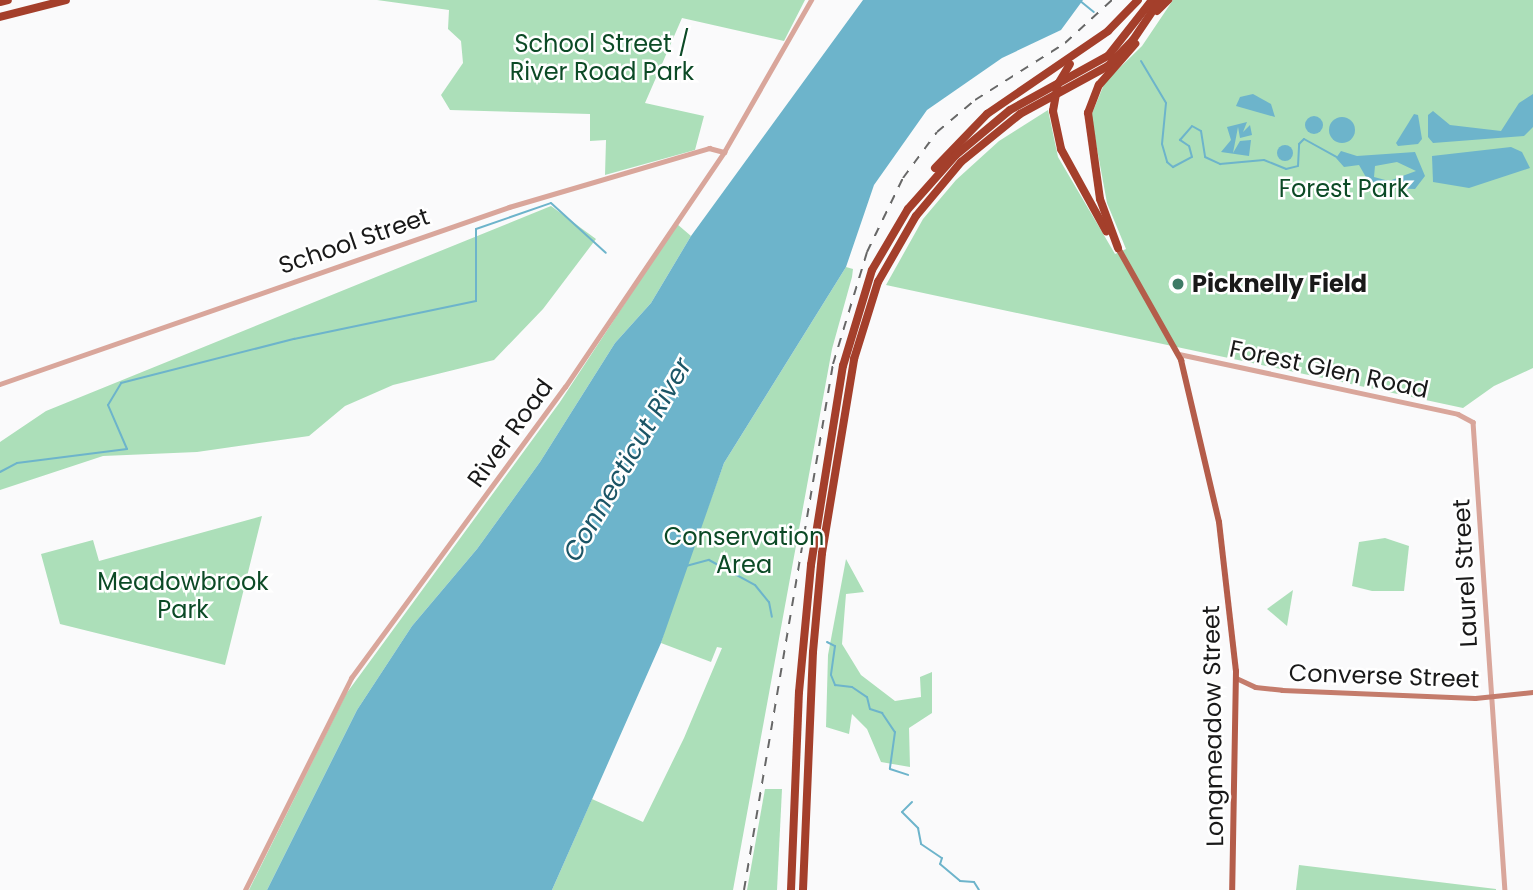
<!DOCTYPE html>
<style>
body{margin:0}
#map{position:relative;width:1533px;height:890px;overflow:hidden;background:#fafafb;font-family:Poppins,sans-serif}
div>[style]{position:absolute}
[style*='--x']{left:calc(var(--x)*1px);top:calc(var(--y)*1px);width:calc(var(--w)*1px);rotate:calc(var(--a)*1deg)}
.green>*{inset:0;background:#acdfb9}
.water>*{inset:0;background:#6db4cb}
.round{border-radius:50%}
.stream>*{height:2px;margin:-1px;padding:0 1px;transform-origin:1px;border-radius:1px;background:#6db4cb}
.tertiary>*{height:4.5px;margin:-2.25px;padding:0 2.25px;transform-origin:2.25px;border-radius:2.25px;background:#d9a69b}
.secondary>*{height:5px;margin:-2.5px;padding:0 2.5px;transform-origin:2.5px;border-radius:2.5px;background:#c47c6c}
.primary>*{height:6px;margin:-3px;padding:0 3px;transform-origin:3px;border-radius:3px;background:#b45d4a}
.motorway>*{height:8px;margin:-4px;padding:0 4px;transform-origin:4px;border-radius:4px;background:#a43f2b}
.rail>*{height:2px;margin-top:-1px;transform-origin:0;background:repeating-linear-gradient(90deg,#676767 0 9px,transparent 0 18px)}
.motorway-bridge>*{height:8px;margin:-4px;padding:0 4px;transform-origin:4px;border-radius:4px;background:#a43f2b}
.dots>*{width:19px;height:19px;translate:-50% -50%;box-sizing:border-box;border:4px solid #fff;border-radius:50%}
span{translate:-50% -50%;white-space:nowrap;text-align:center;line-height:1.15;-webkit-text-stroke:5px #fff;paint-order:stroke}
.park-label{font-size:24px;color:#0c4a26}
.street-label{font-size:24px;color:#191919}
.poi-label{font-size:24px;color:#191919;font-weight:700}
.left{translate:0 -50%;text-align:left}
.water-label{font-size:26px;color:#1b5566;font-style:italic}
</style>
<div id="map">
<div class="green">
<div style="clip-path:polygon(377px 0,805px 0,784px 41px,682px 18px,645px 103px,704px 116px,695px 150px,605px 175px,606px 140px,590px 141px,590px 114px,450px 110px,441px 95px,463px 63px,461px 41px,448px 29px,449px 10px)"></div>
<div style="clip-path:polygon(1173px 0,1533px 0,1533px 368px,1494px 386px,1463px 408px,886px 285px,923px 219px,956px 180px,999px 141px,1048px 110px,1058px 157px,1115px 254px,1126px 249px,1107px 203px,1091px 116px,1105px 82px,1142px 46px)"></div>
<div style="clip-path:polygon(551px 206px,596px 239px,543px 309px,494px 360px,393px 385px,345px 406px,309px 436px,197px 452px,103px 456px,0 490px,0 442px,46px 411px)"></div>
<div style="clip-path:polygon(677px 224px,691px 236px,651px 303px,615px 343px,540px 462px,477px 549px,412px 626px,357px 710px,267px 890px,249px 890px,346px 694px,560px 402px)"></div>
<div style="clip-path:polygon(846px 267px,853px 269px,852px 277px,832px 349px,733px 890px,552px 890px,592px 799px,643px 822px,684px 738px,722px 648px,717px 647px,711px 662px,661px 643px,671px 609px,724px 463px)"></div>
<div style="clip-path:polygon(262px 516px,225px 665px,60px 624px,41px 554px,93px 540px,99px 561px)"></div>
<div style="clip-path:polygon(1385px 538px,1409px 546px,1404px 591px,1372px 591px,1352px 586px,1359px 542px)"></div>
<div style="clip-path:polygon(846px 559px,864px 592px,846px 594px,842px 644px,861px 675px,895px 701px,921px 697px,920px 677px,932px 672px,932px 713px,909px 728px,910px 767px,881px 762px,867px 729px,852px 714px,849px 734px,826px 727px,828px 655px)"></div>
<div style="clip-path:polygon(1293px 590px,1287px 626px,1267px 609px)"></div>
<div style="clip-path:polygon(765px 789px,782px 789px,777px 890px,747px 890px)"></div>
<div style="clip-path:polygon(1299px 865px,1496px 889px,1496px 890px,1296px 890px)"></div>
</div>
<div class="water">
<div style="clip-path:polygon(863px 0,1083px 0,1061px 30px,1002px 58px,927px 110px,874px 185px,846px 267px,724px 463px,661px 643px,552px 890px,267px 890px,357px 710px,412px 626px,477px 549px,540px 462px,615px 343px,651px 303px,691px 236px)"></div>
<div style="clip-path:polygon(1253px 94px,1271px 104px,1275px 117px,1236px 106px,1240px 97px)"></div>
<div style="clip-path:polygon(1533px 94px,1533px 127px,1524px 136px,1433px 143px,1428px 137px,1428px 115px,1433px 111px,1450px 125px,1501px 131px,1519px 103px)"></div>
<div style="clip-path:polygon(1414px 114px,1418px 115px,1422px 139px,1418px 144px,1398px 146px,1396px 143px)"></div>
<div class="round" style="left:1305px;top:116px;width:18px;height:18px"></div>
<div class="round" style="left:1329px;top:117px;width:26px;height:26px"></div>
<div style="clip-path:polygon(1247px 122px,1243px 132px,1250px 125px,1252px 135px,1240px 138px,1238px 127px,1233px 153px,1240px 141px,1251px 140px,1249px 156px,1221px 152px,1231px 140px,1227px 127px)"></div>
<div class="round" style="left:1277px;top:145px;width:16px;height:16px"></div>
<div style="clip-path:polygon(1511px 147px,1522px 152px,1530px 168px,1469px 188px,1433px 182px,1432px 156px)"></div>
<div style="clip-path:polygon(evenodd,1341px 151px,1357px 156px,1415px 152px,1425px 176px,1415px 189px,1384px 188px,1367px 179px,1359px 165px,1344px 167px,1336px 158px,1341px 151px,1397px 162px,1416px 171px,1389px 181px,1374px 177px,1375px 166px,1397px 162px)"></div>
</div>
<div class="stream">
<div style="--x:1079;--y:0;--w:19;--a:39"></div>
<div style="--x:1141;--y:61;--w:49;--a:59.2"></div>
<div style="--x:1166;--y:103;--w:41;--a:95.6"></div>
<div style="--x:1162;--y:144;--w:19;--a:74"></div>
<div style="--x:1167;--y:162;--w:8;--a:40"></div>
<div style="--x:1173;--y:167;--w:21;--a:-28"></div>
<div style="--x:1192;--y:157;--w:11;--a:-105"></div>
<div style="--x:1189;--y:146;--w:11;--a:-146"></div>
<div style="--x:1180;--y:140;--w:18;--a:-49"></div>
<div style="--x:1192;--y:126;--w:10;--a:29"></div>
<div style="--x:1201;--y:131;--w:26;--a:81"></div>
<div style="--x:1205;--y:157;--w:17;--a:25"></div>
<div style="--x:1220;--y:164;--w:44;--a:-5.2"></div>
<div style="--x:1264;--y:160;--w:24;--a:22"></div>
<div style="--x:1286;--y:169;--w:12;--a:-14"></div>
<div style="--x:1298;--y:166;--w:22;--a:-87"></div>
<div style="--x:1299;--y:144;--w:7;--a:-45"></div>
<div style="--x:1304;--y:139;--w:37;--a:29"></div>
<div style="--x:0;--y:472;--w:19;--a:-28"></div>
<div style="--x:17;--y:463;--w:111;--a:-7.3"></div>
<div style="--x:127;--y:449;--w:48;--a:-113.4"></div>
<div style="--x:108;--y:405;--w:26;--a:-59"></div>
<div style="--x:121;--y:383;--w:179;--a:-14.3"></div>
<div style="--x:294;--y:339;--w:186;--a:-11.8"></div>
<div style="--x:476;--y:301;--w:72;--a:-90"></div>
<div style="--x:476;--y:229;--w:79;--a:-19.1"></div>
<div style="--x:551;--y:203;--w:74;--a:42.3"></div>
<div style="--x:686;--y:566;--w:24;--a:-15"></div>
<div style="--x:709;--y:560;--w:52;--a:28.5"></div>
<div style="--x:755;--y:585;--w:22;--a:51"></div>
<div style="--x:769;--y:602;--w:15;--a:79"></div>
<div style="--x:827;--y:642;--w:9;--a:27"></div>
<div style="--x:835;--y:646;--w:29;--a:98"></div>
<div style="--x:831;--y:675;--w:11;--a:68"></div>
<div style="--x:835;--y:685;--w:17;--a:7"></div>
<div style="--x:852;--y:687;--w:18;--a:34"></div>
<div style="--x:867;--y:697;--w:12;--a:76"></div>
<div style="--x:870;--y:709;--w:13;--a:18"></div>
<div style="--x:882;--y:713;--w:23;--a:56"></div>
<div style="--x:895;--y:732;--w:37;--a:98"></div>
<div style="--x:890;--y:769;--w:19;--a:18"></div>
<div style="--x:912;--y:802;--w:14;--a:135"></div>
<div style="--x:902;--y:812;--w:23;--a:45"></div>
<div style="--x:918;--y:828;--w:16;--a:79"></div>
<div style="--x:921;--y:844;--w:25;--a:34"></div>
<div style="--x:942;--y:858;--w:6;--a:108"></div>
<div style="--x:940;--y:864;--w:26;--a:40"></div>
<div style="--x:960;--y:881;--w:14;--a:4"></div>
<div style="--x:974;--y:882;--w:9;--a:58"></div>
</div>
<div class="tertiary">
<div style="--x:1179;--y:354;--w:285;--a:12.1"></div>
<div style="--x:1458;--y:414;--w:17;--a:28"></div>
<div style="--x:1473;--y:422;--w:469;--a:86.1"></div>
<div style="--x:0;--y:384;--w:539;--a:-19.17"></div>
<div style="--x:509;--y:207;--w:209;--a:-16.4"></div>
<div style="--x:709;--y:148;--w:16;--a:15"></div>
<div style="--x:245;--y:890;--w:237;--a:-63.4"></div>
<div style="--x:351;--y:678;--w:361;--a:-53.7"></div>
<div style="--x:565;--y:387;--w:284;--a:-55.9"></div>
<div style="--x:724;--y:152;--w:175;--a:-60.2"></div>
</div>
<div class="secondary">
<div style="--x:1236;--y:678;--w:21;--a:25"></div>
<div style="--x:1255;--y:687;--w:27;--a:6"></div>
<div style="--x:1282;--y:690;--w:193;--a:2.4"></div>
<div style="--x:1475;--y:698;--w:58;--a:-5.9"></div>
</div>
<div class="primary">
<div style="--x:1118;--y:248;--w:129;--a:60.6"></div>
<div style="--x:1181;--y:360;--w:166;--a:76.8"></div>
<div style="--x:1219;--y:522;--w:150;--a:83.5"></div>
<div style="--x:1236;--y:671;--w:219;--a:91"></div>
</div>
<div class="motorway">
<div style="--x:0;--y:2;--w:8;--a:-14"></div>
<div style="--x:1157;--y:11;--w:16;--a:-45"></div>
<div style="--x:0;--y:17;--w:68;--a:-14.4"></div>
<div style="--x:1053;--y:111;--w:39;--a:78"></div>
<div style="--x:1061;--y:149;--w:94;--a:61.2"></div>
<div style="--x:935;--y:168;--w:75;--a:-46.1"></div>
<div style="--x:987;--y:114;--w:147;--a:-34.4"></div>
<div style="--x:1108;--y:31;--w:43;--a:-45.9"></div>
<div style="--x:1118;--y:248;--w:52;--a:-110.2"></div>
<div style="--x:1100;--y:199;--w:87;--a:-97.9"></div>
<div style="--x:1088;--y:113;--w:30;--a:-69"></div>
<div style="--x:1099;--y:85;--w:55;--a:-48.7"></div>
<div style="--x:791;--y:890;--w:198;--a:-87.7"></div>
<div style="--x:799;--y:692;--w:128;--a:-84.6"></div>
<div style="--x:811;--y:565;--w:202;--a:-80.9"></div>
<div style="--x:843;--y:366;--w:100;--a:-73.2"></div>
<div style="--x:872;--y:270;--w:71;--a:-59.5"></div>
<div style="--x:908;--y:209;--w:72;--a:-48.4"></div>
<div style="--x:956;--y:155;--w:70;--a:-39.8"></div>
<div style="--x:1010;--y:110;--w:112;--a:-28.9"></div>
<div style="--x:1108;--y:56;--w:71;--a:-51.8"></div>
<div style="--x:803;--y:890;--w:238;--a:-87.6"></div>
<div style="--x:813;--y:652;--w:99;--a:-84.8"></div>
<div style="--x:822;--y:553;--w:197;--a:-80.6"></div>
<div style="--x:854;--y:359;--w:81;--a:-72.7"></div>
<div style="--x:878;--y:282;--w:76;--a:-60.1"></div>
<div style="--x:916;--y:216;--w:70;--a:-50.2"></div>
<div style="--x:961;--y:162;--w:76;--a:-39.1"></div>
<div style="--x:1020;--y:114;--w:100;--a:-28.6"></div>
<div style="--x:1108;--y:66;--w:36;--a:-46"></div>
<div style="--x:1133;--y:40;--w:48;--a:-56"></div>
</div>
<div class="rail">
<div style="--x:744;--y:890;--w:533;--a:-80.4"></div>
<div style="--x:833;--y:364;--w:117;--a:-73.1"></div>
<div style="--x:867;--y:252;--w:82;--a:-64.1"></div>
<div style="--x:903;--y:178;--w:57;--a:-53.5"></div>
<div style="--x:937;--y:132;--w:50;--a:-40.1"></div>
<div style="--x:975;--y:100;--w:107;--a:-32.3"></div>
<div style="--x:1065;--y:43;--w:64;--a:-42.5"></div>
</div>
<div class="motorway-bridge">
<div style="--x:1053;--y:111;--w:27;--a:-80"></div>
<div style="--x:1058;--y:84;--w:23;--a:-59"></div>
</div>
<div class="dots">
<div style="left:1178px;top:284px;background:#3e7a65"></div>
</div>
<div class="park-label">
<span style="left:602px;top:58px">School Street /<br>River Road Park</span>
<span style="left:1344px;top:189px">Forest Park</span>
<span style="left:744px;top:551px">Conservation<br>Area</span>
<span style="left:183px;top:596px">Meadowbrook<br>Park</span>
</div>
<div class="street-label">
<span style="left:354px;top:241px;rotate:-19deg">School Street</span>
<span style="left:1329px;top:369px;rotate:12deg">Forest Glen Road</span>
<span style="left:510px;top:433px;rotate:-54deg">River Road</span>
<span style="left:1465px;top:573px;rotate:-93deg">Laurel Street</span>
<span style="left:1384px;top:676px;rotate:2deg">Converse Street</span>
<span style="left:1213px;top:726px;rotate:-91deg">Longmeadow Street</span>
</div>
<div class="poi-label">
<span class="left" style="left:1192px;top:284px">Picknelly Field</span>
</div>
<div class="water-label">
<span style="left:628px;top:460px;rotate:-60deg">Connecticut River</span>
</div>
</div>
